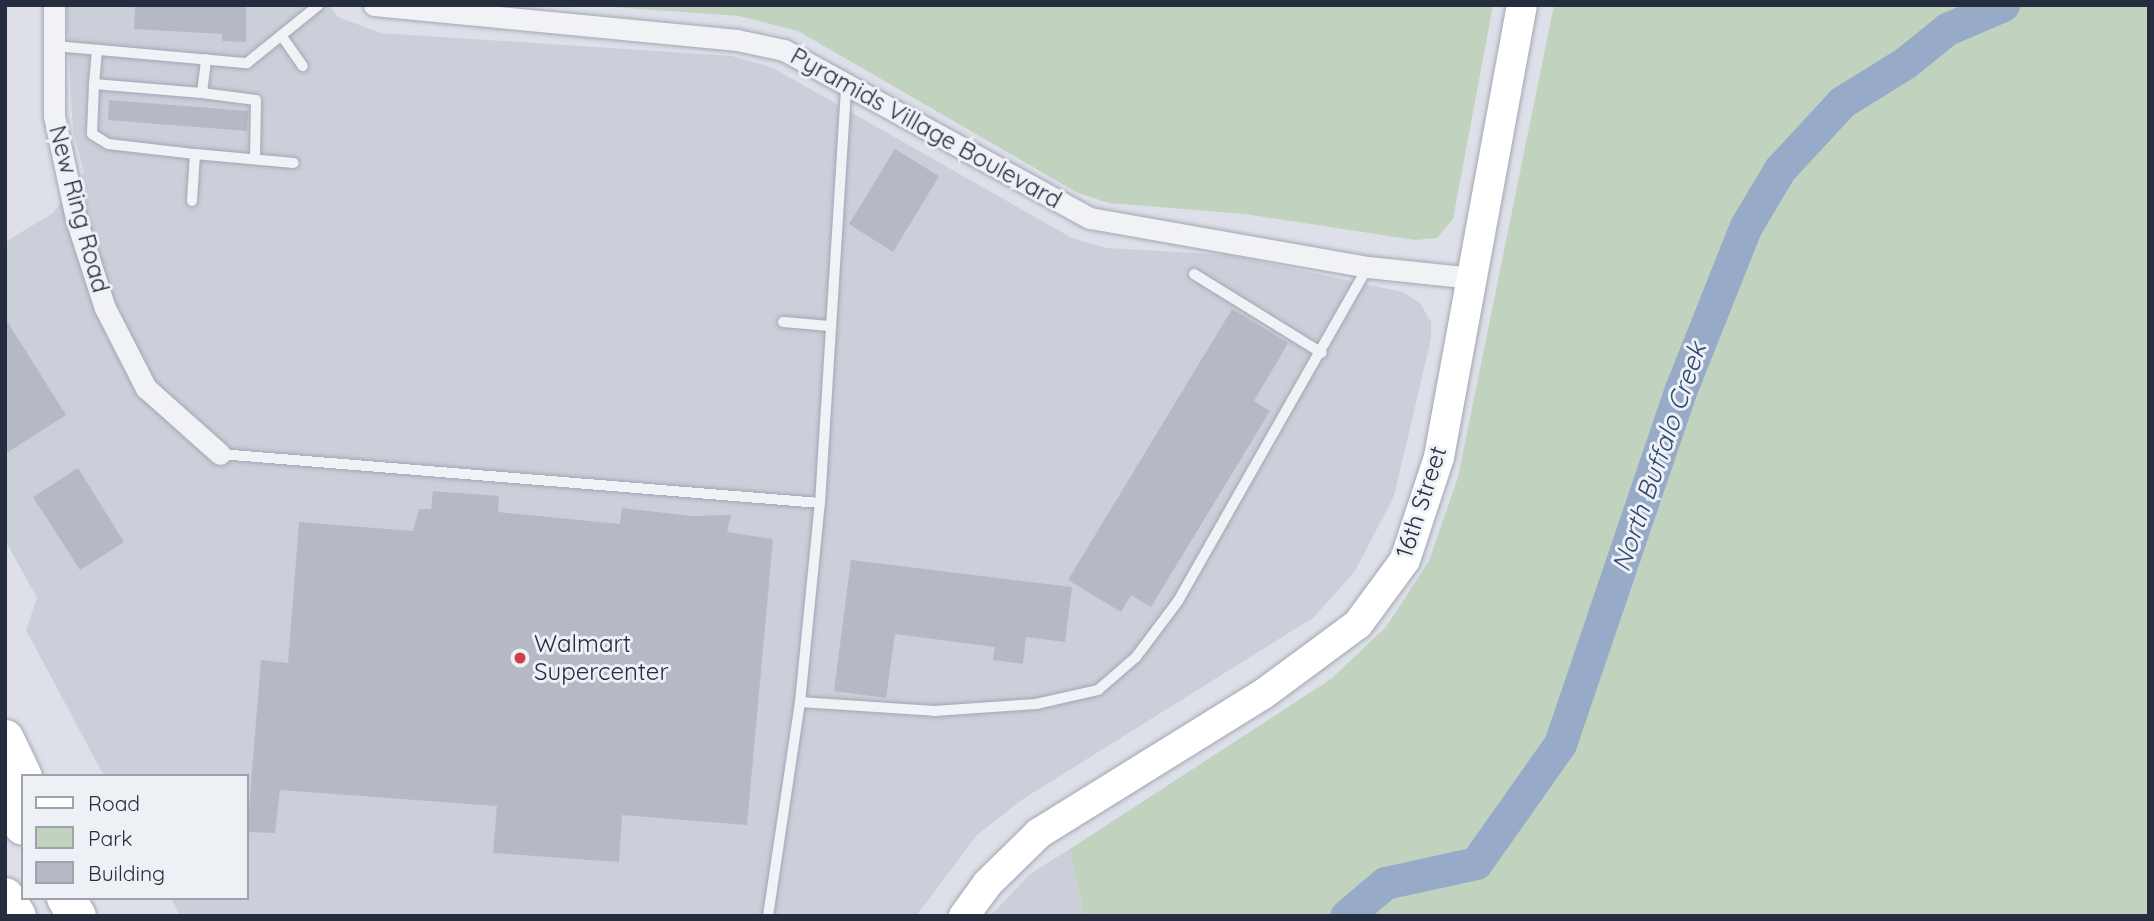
<!DOCTYPE html>
<style>
body{margin:0}
#map{position:relative;width:2154px;height:921px;overflow:hidden;background:#dde0e8;font-family:Quicksand,sans-serif}
div>[style]{position:absolute}
[style*='--x']{left:calc(var(--x)*1px);top:calc(var(--y)*1px);width:calc(var(--w)*1px);rotate:calc(var(--a)*1deg)}
.built>*{inset:0;background:#cbcfda}
.green>*{inset:0;background:#c1d2be}
.river>*{height:33px;margin:-16.5px;padding:0 16.5px;transform-origin:16.5px;border-radius:16.5px;background:#97abc9}
.building>*{inset:0;background:#b4b9c5}
.roads{filter:drop-shadow(0 0 2px #a2a7b2) drop-shadow(0 0 2px #a2a7b2)}
.lane>*{height:10px;margin:-5px;padding:0 5px;transform-origin:5px;border-radius:5px;background:#f0f2f6}
.street>*{height:21px;margin:-10.5px;padding:0 10.5px;transform-origin:10.5px;border-radius:10.5px;background:#f0f2f6}
.secondary>*{height:30px;margin:-15px;padding:0 15px;transform-origin:15px;border-radius:15px;background:#fff}
.highway>*{height:38px;margin:-19px;padding:0 19px;transform-origin:19px;border-radius:19px;background:#fff}
.dots>*{width:19px;height:19px;translate:-50% -50%;box-sizing:border-box;border:4px solid #edf0f5;border-radius:50%}
span{translate:-50% -50%;white-space:nowrap;text-align:center;line-height:1.15;-webkit-text-stroke:6px #edf0f5;paint-order:stroke}
.street-label{font-size:24px;color:#262d3f}
.poi-label{font-size:24px;color:#262d3f}
.left{translate:0 -50%;text-align:left}
.water-label{font-size:26px;color:#304873;font-style:italic}
.frame{position:absolute;inset:0;border:7px solid #262d3f;pointer-events:none}
.legend{position:absolute;left:21px;top:774px;width:228px;height:126px;box-sizing:border-box;background:#edf0f5;border:2px solid #9da2ac;margin:0;padding:9px 12px;list-style:none;font-size:21px;color:#262d3f}
.legend li{display:flex;align-items:center;gap:14px;height:35px}
.legend b{width:35px;border:2px solid #9da2ac}
</style>
<div id="map">
<div class="built">
<div style="clip-path:polygon(66px 5px,328px 5px,338px 17px,381px 33px,732px 56px,773px 68px,1072px 238px,1107px 248px,1230px 255px,1402px 292px,1420px 303px,1431px 322px,1431px 339px,1394px 496px,1355px 571px,1314px 617px,1023px 799px,977px 835px,916px 916px,180px 916px,171px 898px,247px 898px,247px 776px,104px 776px,26px 630px,37px 598px,5px 540px,5px 242px,53px 213px,84px 172px,73px 131px)"></div>
<div style="clip-path:polygon(1070px 849px,1084px 916px,990px 916px,1030px 874px)"></div>
</div>
<div class="green">
<div style="clip-path:polygon(585px 5px,1493px 5px,1453px 219px,1437px 238px,1415px 240px,1245px 214px,1109px 203px,1078px 193px,798px 31px,739px 16px)"></div>
<div style="clip-path:polygon(1554px 5px,2149px 5px,2149px 916px,1084px 916px,1070px 849px,1331px 679px,1386px 627px,1429px 561px,1458px 477px)"></div>
</div>
<div class="river">
<div style="--x:1346;--y:916;--w:51;--a:-40.2"></div>
<div style="--x:1385;--y:883;--w:93;--a:-12.4"></div>
<div style="--x:1476;--y:863;--w:146;--a:-54.8"></div>
<div style="--x:1560;--y:744;--w:375;--a:-71.2"></div>
<div style="--x:1681;--y:389;--w:175;--a:-68.3"></div>
<div style="--x:1746;--y:226;--w:66;--a:-59.2"></div>
<div style="--x:1780;--y:169;--w:91;--a:-47.2"></div>
<div style="--x:1842;--y:102;--w:74;--a:-31.8"></div>
<div style="--x:1905;--y:63;--w:54;--a:-39"></div>
<div style="--x:1947;--y:29;--w:61;--a:-23.2"></div>
</div>
<div class="building">
<div style="clip-path:polygon(135px 5px,246px 5px,246px 42px,222px 41px,222px 34px,134px 29px)"></div>
<div style="clip-path:polygon(109px 100px,248px 111px,247px 131px,108px 120px)"></div>
<div style="clip-path:polygon(895px 149px,939px 176px,893px 252px,849px 224px)"></div>
<div style="clip-path:polygon(1232px 309px,1288px 343px,1254px 401px,1270px 411px,1151px 607px,1131px 595px,1121px 612px,1068px 580px)"></div>
<div style="clip-path:polygon(5px 318px,66px 415px,5px 454px)"></div>
<div style="clip-path:polygon(78px 468px,124px 542px,80px 570px,33px 497px)"></div>
<div style="clip-path:polygon(433px 491px,499px 496px,498px 512px,620px 524px,622px 508px,692px 516px,731px 515px,727px 532px,773px 539px,747px 825px,622px 815px,619px 862px,493px 853px,497px 806px,280px 790px,275px 833px,247px 832px,261px 660px,288px 663px,299px 522px,413px 531px,419px 509px,431px 509px)"></div>
<div style="clip-path:polygon(851px 560px,1072px 587px,1065px 642px,1026px 637px,1023px 664px,993px 660px,995px 647px,895px 634px,886px 698px,834px 691px)"></div>
</div>
<div class="roads">
<div class="lane">
<div style="--x:281;--y:35;--w:38;--a:55"></div>
<div style="--x:55;--y:46;--w:193;--a:5.1"></div>
<div style="--x:247;--y:63;--w:92;--a:-38.9"></div>
<div style="--x:97;--y:50;--w:34;--a:95"></div>
<div style="--x:94;--y:84;--w:108;--a:4.8"></div>
<div style="--x:202;--y:93;--w:34;--a:-83"></div>
<div style="--x:94;--y:84;--w:50;--a:92.3"></div>
<div style="--x:92;--y:134;--w:19;--a:32"></div>
<div style="--x:108;--y:144;--w:88;--a:6.6"></div>
<div style="--x:195;--y:154;--w:47;--a:93.7"></div>
<div style="--x:202;--y:93;--w:54;--a:7.4"></div>
<div style="--x:256;--y:100;--w:59;--a:91"></div>
<div style="--x:195;--y:154;--w:99;--a:5.2"></div>
<div style="--x:1194;--y:274;--w:150;--a:31.7"></div>
<div style="--x:783;--y:322;--w:47;--a:4.9"></div>
<div style="--x:220;--y:454;--w:602;--a:4.67"></div>
<div style="--x:800;--y:702;--w:134;--a:3.8"></div>
<div style="--x:934;--y:711;--w:102;--a:-3.9"></div>
<div style="--x:1036;--y:704;--w:64;--a:-12.7"></div>
<div style="--x:1098;--y:690;--w:50;--a:-41"></div>
<div style="--x:1136;--y:657;--w:70;--a:-53.1"></div>
<div style="--x:1178;--y:601;--w:384;--a:-60.4"></div>
<div style="--x:768;--y:916;--w:216;--a:-81.5"></div>
<div style="--x:800;--y:702;--w:200;--a:-84.3"></div>
<div style="--x:820;--y:503;--w:418;--a:-86.4"></div>
</div>
<div class="street">
<div style="--x:54;--y:5;--w:111;--a:90"></div>
<div style="--x:54;--y:116;--w:105;--a:77.9"></div>
<div style="--x:76;--y:219;--w:94;--a:72"></div>
<div style="--x:105;--y:308;--w:90;--a:62.9"></div>
<div style="--x:146;--y:388;--w:99;--a:41.7"></div>
<div style="--x:374;--y:5;--w:365;--a:5.5"></div>
<div style="--x:737;--y:40;--w:48;--a:12"></div>
<div style="--x:784;--y:50;--w:349;--a:28.8"></div>
<div style="--x:1090;--y:218;--w:282;--a:10"></div>
<div style="--x:1368;--y:267;--w:105;--a:6"></div>
</div>
<div class="secondary">
<div style="--x:964;--y:916;--w:39;--a:-54"></div>
<div style="--x:987;--y:884;--w:73;--a:-44.4"></div>
<div style="--x:1039;--y:833;--w:262;--a:-31.8"></div>
<div style="--x:1262;--y:695;--w:119;--a:-36.5"></div>
<div style="--x:1358;--y:624;--w:79;--a:-53.7"></div>
<div style="--x:1405;--y:560;--w:108;--a:-71.7"></div>
<div style="--x:1439;--y:457;--w:460;--a:-79.6"></div>
</div>
<div class="highway">
<div style="--x:5;--y:739;--w:42;--a:64.7"></div>
<div style="--x:5;--y:797;--w:34;--a:58"></div>
<div style="--x:5;--y:897;--w:22;--a:58"></div>
<div style="--x:66;--y:898;--w:21;--a:59"></div>
</div>
</div>
<div class="dots">
<div style="left:520px;top:658px;background:#d13e46"></div>
</div>
<div class="street-label">
<span style="left:926px;top:128px;rotate:29deg">Pyramids Village Boulevard</span>
<span style="left:79px;top:209px;rotate:75deg">New Ring Road</span>
<span style="left:1421px;top:502px;rotate:-72deg">16th Street</span>
</div>
<div class="poi-label">
<span class="left" style="left:534px;top:658px">Walmart<br>Supercenter</span>
</div>
<div class="water-label">
<span style="left:1659px;top:457px;rotate:-71deg">North Buffalo Creek</span>
</div>
<div class="frame"></div>
<ul class="legend">
<li><b style="height:9px;background:#fff"></b>Road</li>
<li><b style="height:19px;background:#c1d2be"></b>Park</li>
<li><b style="height:19px;background:#b4b9c5"></b>Building</li>
</ul>
</div>
